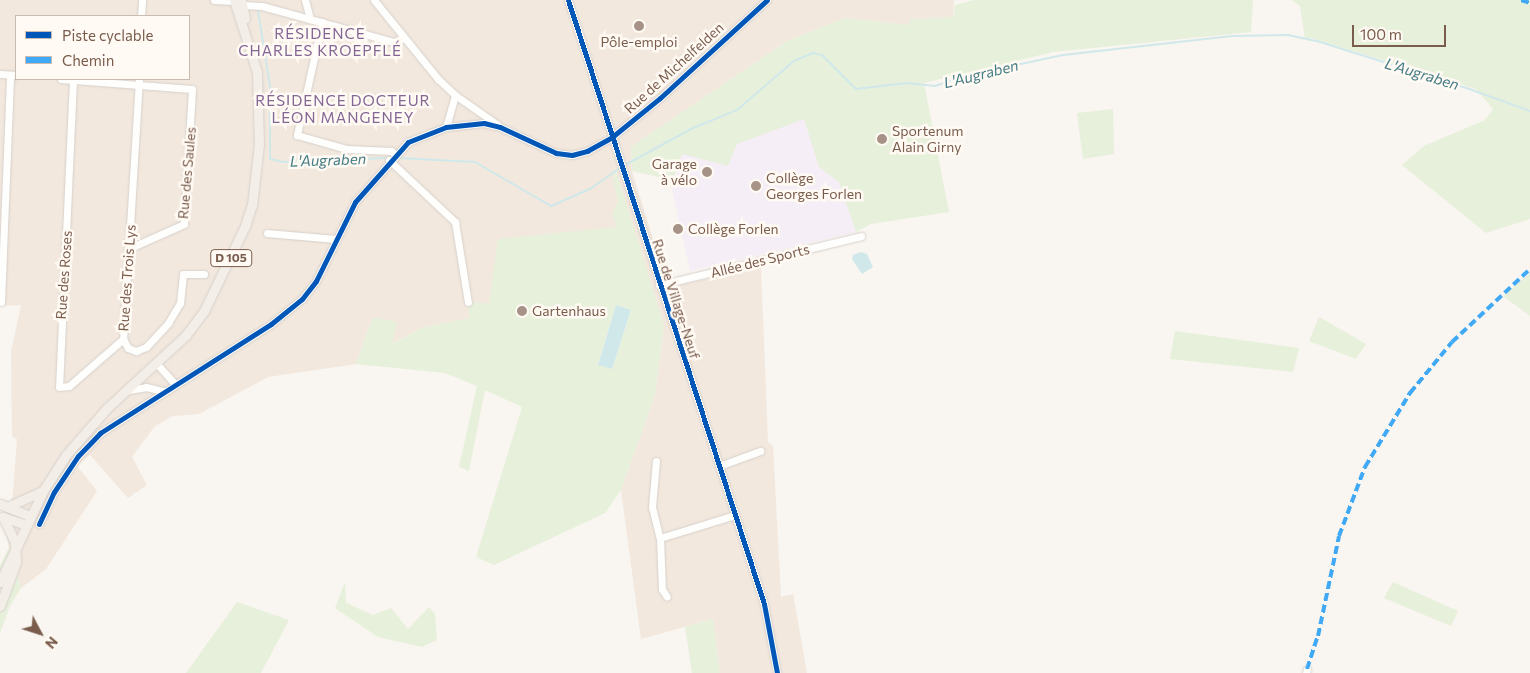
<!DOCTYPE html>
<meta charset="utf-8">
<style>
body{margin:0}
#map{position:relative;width:1530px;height:673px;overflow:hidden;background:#f9f5f0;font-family:Commissioner,sans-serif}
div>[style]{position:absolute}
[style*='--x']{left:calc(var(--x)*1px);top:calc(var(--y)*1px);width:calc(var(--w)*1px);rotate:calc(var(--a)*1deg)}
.residential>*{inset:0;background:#f2e8de}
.education>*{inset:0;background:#f6eef6}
.green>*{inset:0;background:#e7f0db}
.water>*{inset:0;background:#d0e8ea}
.stream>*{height:2px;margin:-1px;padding:0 1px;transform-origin:1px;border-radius:1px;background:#d0e8ea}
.roads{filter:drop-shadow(0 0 1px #d7d1cb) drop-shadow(0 0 1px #d7d1cb)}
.minor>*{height:7px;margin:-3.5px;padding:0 3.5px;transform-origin:3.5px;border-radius:3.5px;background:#fefefd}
.major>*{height:9px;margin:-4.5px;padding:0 4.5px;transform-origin:4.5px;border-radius:4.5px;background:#f3eee8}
.quiet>*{height:4px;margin-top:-2px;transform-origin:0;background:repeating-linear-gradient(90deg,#3fa9f5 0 8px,transparent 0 12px)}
.cycleway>*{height:5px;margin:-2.5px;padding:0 2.5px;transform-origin:2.5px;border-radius:2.5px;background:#0057b8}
.dots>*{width:14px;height:14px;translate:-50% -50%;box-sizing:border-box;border:2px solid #fffaf3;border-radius:50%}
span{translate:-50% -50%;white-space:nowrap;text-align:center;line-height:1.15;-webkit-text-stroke:5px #fffaf3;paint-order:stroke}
.shield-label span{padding:1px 4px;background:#fffaf3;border:1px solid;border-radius:4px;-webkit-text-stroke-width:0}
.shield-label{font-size:12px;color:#7a5c4d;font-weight:700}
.poi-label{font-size:14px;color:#7a5c4d}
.left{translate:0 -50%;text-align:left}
.right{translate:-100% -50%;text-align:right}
.street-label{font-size:14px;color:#7a5c4d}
.neighbourhood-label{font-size:15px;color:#846695;letter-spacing:1px}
.water-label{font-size:15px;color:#437c86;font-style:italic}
.legend{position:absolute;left:15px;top:15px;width:175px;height:65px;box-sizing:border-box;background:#fffaf3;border:1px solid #cabbb1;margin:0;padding:6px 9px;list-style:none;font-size:15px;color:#7a5c4d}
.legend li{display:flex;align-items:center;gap:10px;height:25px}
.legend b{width:25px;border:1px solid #cabbb1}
.north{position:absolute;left:15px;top:608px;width:50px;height:50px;-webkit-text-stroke:4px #fffaf3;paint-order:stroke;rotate:130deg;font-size:14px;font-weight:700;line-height:20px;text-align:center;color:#7a5c4d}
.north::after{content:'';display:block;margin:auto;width:18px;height:22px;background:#7a5c4d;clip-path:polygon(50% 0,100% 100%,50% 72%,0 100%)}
.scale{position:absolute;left:1352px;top:25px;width:94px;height:22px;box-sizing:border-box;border:2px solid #7a5c4d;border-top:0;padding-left:6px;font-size:15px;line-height:18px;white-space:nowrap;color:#7a5c4d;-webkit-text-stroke:4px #fffaf3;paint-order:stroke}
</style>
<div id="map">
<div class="residential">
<div style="clip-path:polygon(evenodd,0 0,954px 0,953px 17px,911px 19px,909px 25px,845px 18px,787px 41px,631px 147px,632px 171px,668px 287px,761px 268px,768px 442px,773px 446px,781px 597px,793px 594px,807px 673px,720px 673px,713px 619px,641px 639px,621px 490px,655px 395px,664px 325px,630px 226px,469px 318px,424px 327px,391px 344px,373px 317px,356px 364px,268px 377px,199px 414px,173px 416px,155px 426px,132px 457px,147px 485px,128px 498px,90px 455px,77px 466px,97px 491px,46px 569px,21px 588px,4px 529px,13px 493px,17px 439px,12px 437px,11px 352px,21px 305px,0 306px,0 0,16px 16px,189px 16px,189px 79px,16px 79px,16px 16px)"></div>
</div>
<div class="education">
<div style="clip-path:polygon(818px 96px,856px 232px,690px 271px,672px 189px,682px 154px,737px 144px)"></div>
</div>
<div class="green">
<div style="clip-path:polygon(974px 0,1253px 0,1251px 32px,1053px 52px,924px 83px,949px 212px,871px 224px,856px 232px,839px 182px,819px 167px,804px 119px,737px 144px,728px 166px,682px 154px,673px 180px,632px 171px,631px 147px,787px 41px,845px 18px,909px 25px,910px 19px,953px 17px,955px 5px)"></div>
<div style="clip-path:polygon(1292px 0,1530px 0,1530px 219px,1486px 233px,1402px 165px,1424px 146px,1485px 120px,1493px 109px,1476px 89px,1311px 38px,1305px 39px,1300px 6px)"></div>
<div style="clip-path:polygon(1113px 109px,1114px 154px,1083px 159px,1077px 113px)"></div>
<div style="clip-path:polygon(evenodd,615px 167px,664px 325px,655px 395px,621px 490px,605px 513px,494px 565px,476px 557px,522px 407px,485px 390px,469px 471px,459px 467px,477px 386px,445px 373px,356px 364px,373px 317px,397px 322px,392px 344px,424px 327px,469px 318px,469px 301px,489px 304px,498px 239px,617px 227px,612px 213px,618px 201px,613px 181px,615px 167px,616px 305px,631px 311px,612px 368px,598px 364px,616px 305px)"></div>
<div style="clip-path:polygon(1530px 273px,1530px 316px,1503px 296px)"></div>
<div style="clip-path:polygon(1319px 317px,1366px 344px,1356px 359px,1309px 341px)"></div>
<div style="clip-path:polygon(1175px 331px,1299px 348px,1293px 372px,1170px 359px)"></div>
<div style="clip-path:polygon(9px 547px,21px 588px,10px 606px,0 633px,0 566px)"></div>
<div style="clip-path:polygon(345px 582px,346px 603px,373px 615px,391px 608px,408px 629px,429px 607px,435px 614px,437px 640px,422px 647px,378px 637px,335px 608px)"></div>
<div style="clip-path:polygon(1393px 582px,1458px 611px,1451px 626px,1384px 598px)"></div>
<div style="clip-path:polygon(237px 602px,289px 620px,261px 673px,186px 673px)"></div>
<div style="clip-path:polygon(713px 619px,720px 673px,692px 673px,685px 627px)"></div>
</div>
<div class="water">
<div style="clip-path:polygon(861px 252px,867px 254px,873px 267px,862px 274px,852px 259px,853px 255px)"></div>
<div style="clip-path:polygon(616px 305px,631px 310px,612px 369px,598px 365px)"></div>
</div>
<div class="stream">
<div style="--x:258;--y:11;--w:76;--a:80.9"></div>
<div style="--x:270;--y:86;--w:73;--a:90"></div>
<div style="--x:270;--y:159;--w:14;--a:12"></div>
<div style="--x:284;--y:162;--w:101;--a:-2.3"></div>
<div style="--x:399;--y:158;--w:76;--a:3"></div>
<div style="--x:475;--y:162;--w:88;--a:30.1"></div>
<div style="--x:551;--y:206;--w:43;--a:-23.6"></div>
<div style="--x:590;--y:189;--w:38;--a:-35"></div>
<div style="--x:625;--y:165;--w:77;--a:-28.6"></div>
<div style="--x:693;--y:128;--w:48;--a:-22.2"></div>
<div style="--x:737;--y:110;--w:75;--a:-40.7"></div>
<div style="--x:794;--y:61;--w:21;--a:-23"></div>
<div style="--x:813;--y:53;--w:9;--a:13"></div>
<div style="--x:822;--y:55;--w:48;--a:45"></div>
<div style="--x:856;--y:89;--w:51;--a:-6.7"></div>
<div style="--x:907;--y:83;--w:28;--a:6"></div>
<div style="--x:935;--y:86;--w:40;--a:-18"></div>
<div style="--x:973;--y:74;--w:92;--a:-11.9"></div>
<div style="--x:1063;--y:55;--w:170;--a:-6.4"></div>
<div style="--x:1232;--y:36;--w:56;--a:-1"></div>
<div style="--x:1288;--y:35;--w:30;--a:12"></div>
<div style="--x:1317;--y:41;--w:163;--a:17.5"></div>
<div style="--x:1472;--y:90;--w:62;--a:19.9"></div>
</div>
<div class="roads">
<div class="minor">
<div style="--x:214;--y:0;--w:20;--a:3"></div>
<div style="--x:305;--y:0;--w:20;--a:75"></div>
<div style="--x:374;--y:0;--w:102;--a:51"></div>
<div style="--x:438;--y:79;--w:23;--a:43"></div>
<div style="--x:455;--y:95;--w:52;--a:34.9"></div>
<div style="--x:568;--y:0;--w:635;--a:72.02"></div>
<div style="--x:764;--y:604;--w:70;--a:79.3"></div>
<div style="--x:242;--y:5;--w:20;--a:3"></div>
<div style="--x:262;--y:6;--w:137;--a:15.3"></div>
<div style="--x:394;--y:42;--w:10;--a:-24"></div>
<div style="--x:141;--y:16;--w:16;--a:-86"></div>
<div style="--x:322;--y:22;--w:116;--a:102.5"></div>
<div style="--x:297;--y:135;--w:51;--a:15.9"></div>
<div style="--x:346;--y:149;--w:45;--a:2.5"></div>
<div style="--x:391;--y:151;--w:5;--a:37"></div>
<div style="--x:0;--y:74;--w:16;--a:4"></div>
<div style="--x:61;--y:79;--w:131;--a:4.4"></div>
<div style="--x:192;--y:89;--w:135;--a:93.4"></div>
<div style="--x:184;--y:224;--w:59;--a:156"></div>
<div style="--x:139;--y:79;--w:260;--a:93.5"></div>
<div style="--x:123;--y:339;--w:10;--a:61"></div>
<div style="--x:128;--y:348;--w:9;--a:21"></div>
<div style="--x:136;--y:351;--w:11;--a:-22"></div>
<div style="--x:146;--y:347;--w:33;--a:-47"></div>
<div style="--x:168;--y:323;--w:23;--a:-59"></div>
<div style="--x:180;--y:303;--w:29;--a:-84"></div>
<div style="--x:183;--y:274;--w:21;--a:0"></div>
<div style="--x:73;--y:80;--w:307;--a:92.6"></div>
<div style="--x:59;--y:387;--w:10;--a:-6"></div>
<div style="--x:69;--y:386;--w:72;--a:-41"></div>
<div style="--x:446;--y:127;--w:33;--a:-74"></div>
<div style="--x:389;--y:160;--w:91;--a:43.2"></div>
<div style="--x:455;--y:222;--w:81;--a:80.8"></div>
<div style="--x:267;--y:233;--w:68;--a:5"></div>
<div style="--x:659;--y:285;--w:208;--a:-13.6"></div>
<div style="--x:1;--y:302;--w:227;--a:-87.7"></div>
<div style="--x:157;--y:364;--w:27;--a:48"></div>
<div style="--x:128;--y:390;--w:18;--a:-9"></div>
<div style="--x:146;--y:387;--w:18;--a:13"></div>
<div style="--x:656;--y:461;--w:46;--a:95"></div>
<div style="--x:652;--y:507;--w:32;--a:76"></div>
<div style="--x:660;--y:538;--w:51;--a:87.8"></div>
<div style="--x:662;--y:589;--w:9;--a:58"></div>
<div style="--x:719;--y:466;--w:44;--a:-20.1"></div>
<div style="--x:39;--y:524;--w:35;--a:-65"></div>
<div style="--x:54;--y:492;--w:43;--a:-56.3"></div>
<div style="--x:78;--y:456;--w:32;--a:-46"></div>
<div style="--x:100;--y:433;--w:203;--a:-32.5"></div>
<div style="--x:271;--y:324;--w:40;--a:-39"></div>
<div style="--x:302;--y:299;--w:23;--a:-52"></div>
<div style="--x:316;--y:281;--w:88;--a:-63.7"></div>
<div style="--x:355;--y:202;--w:80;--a:-48.5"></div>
<div style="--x:408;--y:142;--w:41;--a:-21.5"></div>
<div style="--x:446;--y:127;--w:38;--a:-6"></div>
<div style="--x:484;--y:123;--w:16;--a:14"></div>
<div style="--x:500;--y:127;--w:62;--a:24.9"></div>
<div style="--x:556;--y:153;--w:16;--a:7"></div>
<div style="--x:572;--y:155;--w:16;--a:-15"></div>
<div style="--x:587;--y:151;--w:29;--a:-29"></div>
<div style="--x:612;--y:137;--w:62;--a:-39.1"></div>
<div style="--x:660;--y:98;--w:145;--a:-42.5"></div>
<div style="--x:660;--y:538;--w:78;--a:-17"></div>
<div style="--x:1306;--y:673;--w:4;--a:-76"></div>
</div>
<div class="major">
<div style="--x:241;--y:0;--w:19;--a:78"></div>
<div style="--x:0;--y:504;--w:32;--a:22"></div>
<div style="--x:9;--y:506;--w:37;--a:-24"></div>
<div style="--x:3;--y:517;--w:24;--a:19"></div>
<div style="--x:0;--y:582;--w:101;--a:-64.7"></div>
<div style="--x:43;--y:491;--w:43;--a:-57.4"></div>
<div style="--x:66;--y:455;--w:62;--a:-48.9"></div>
<div style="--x:107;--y:408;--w:108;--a:-42.7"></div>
<div style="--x:186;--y:335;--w:30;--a:-53"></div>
<div style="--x:204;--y:311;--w:94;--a:-64.2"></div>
<div style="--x:245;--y:226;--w:22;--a:-72"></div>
<div style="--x:252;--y:205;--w:61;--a:-83.5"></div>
<div style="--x:259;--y:144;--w:72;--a:-91.6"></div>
<div style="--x:257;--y:72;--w:76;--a:-107.7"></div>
<div style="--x:0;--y:606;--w:47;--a:-70"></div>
<div style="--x:16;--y:562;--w:20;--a:-93"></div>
<div style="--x:15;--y:542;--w:28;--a:-116"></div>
</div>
</div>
<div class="quiet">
<div style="--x:1521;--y:0;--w:9;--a:18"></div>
<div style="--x:1307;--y:669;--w:35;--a:-72"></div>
<div style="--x:1318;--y:636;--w:102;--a:-78.1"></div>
<div style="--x:1339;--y:536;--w:74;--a:-69.4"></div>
<div style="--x:1365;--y:467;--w:87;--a:-58.7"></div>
<div style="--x:1410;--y:393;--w:66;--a:-50.5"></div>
<div style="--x:1452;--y:342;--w:107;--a:-43.1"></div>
</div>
<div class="cycleway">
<div style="--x:568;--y:0;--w:635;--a:72.02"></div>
<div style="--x:764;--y:604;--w:70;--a:79.3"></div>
<div style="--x:39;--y:524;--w:35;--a:-65"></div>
<div style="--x:54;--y:492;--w:43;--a:-56.3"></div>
<div style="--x:78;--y:456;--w:32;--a:-46"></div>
<div style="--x:100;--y:433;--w:203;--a:-32.5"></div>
<div style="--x:271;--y:324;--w:40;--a:-39"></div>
<div style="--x:302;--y:299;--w:23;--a:-52"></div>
<div style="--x:316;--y:281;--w:88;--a:-63.7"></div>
<div style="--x:355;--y:202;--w:80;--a:-48.5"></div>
<div style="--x:408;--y:142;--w:41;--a:-21.5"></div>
<div style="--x:446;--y:127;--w:38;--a:-6"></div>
<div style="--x:484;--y:123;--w:16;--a:14"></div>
<div style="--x:500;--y:127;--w:62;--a:24.9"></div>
<div style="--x:556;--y:153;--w:16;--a:7"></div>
<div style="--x:572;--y:155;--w:16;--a:-15"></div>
<div style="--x:587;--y:151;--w:29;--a:-29"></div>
<div style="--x:612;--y:137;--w:62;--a:-39.1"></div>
<div style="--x:660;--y:98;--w:145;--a:-42.5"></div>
</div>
<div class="dots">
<div style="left:639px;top:26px;background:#a69286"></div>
<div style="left:882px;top:139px;background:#a69286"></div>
<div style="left:707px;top:172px;background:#a69286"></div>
<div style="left:756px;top:186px;background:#a69286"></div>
<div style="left:678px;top:229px;background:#a69286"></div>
<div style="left:522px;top:311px;background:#a69286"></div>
</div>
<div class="shield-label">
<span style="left:231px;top:258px">D 105</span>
</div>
<div class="poi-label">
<span style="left:639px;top:42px">Pôle-emploi</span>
<span class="left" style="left:892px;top:139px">Sportenum<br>Alain Girny</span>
<span class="right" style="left:697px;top:172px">Garage<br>à vélo</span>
<span class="left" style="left:766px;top:186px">Collège<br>Georges Forlen</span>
<span class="left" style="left:688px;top:229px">Collège Forlen</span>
<span class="left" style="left:532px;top:311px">Gartenhaus</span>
</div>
<div class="street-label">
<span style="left:674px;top:68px;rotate:-42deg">Rue de Michelfelden</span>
<span style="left:187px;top:173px;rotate:-85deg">Rue des Saules</span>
<span style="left:760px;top:261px;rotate:-14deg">Allée des Sports</span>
<span style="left:64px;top:275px;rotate:-86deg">Rue des Roses</span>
<span style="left:127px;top:278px;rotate:-86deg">Rue des Trois Lys</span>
<span style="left:676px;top:299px;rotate:72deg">Rue de Village-Neuf</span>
</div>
<div class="neighbourhood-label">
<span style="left:320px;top:42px">RÉSIDENCE<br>CHARLES KROEPFLÉ</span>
<span style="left:343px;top:109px">RÉSIDENCE DOCTEUR<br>LÉON MANGENEY</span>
</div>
<div class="water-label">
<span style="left:981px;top:74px;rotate:-14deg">L'Augraben</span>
<span style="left:1422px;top:74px;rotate:17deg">L'Augraben</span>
<span style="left:328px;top:160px;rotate:-2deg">L'Augraben</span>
</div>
<ul class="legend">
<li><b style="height:6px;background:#0057b8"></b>Piste cyclable</li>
<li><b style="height:6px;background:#3fa9f5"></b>Chemin</li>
</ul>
<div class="north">N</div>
<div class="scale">100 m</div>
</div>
